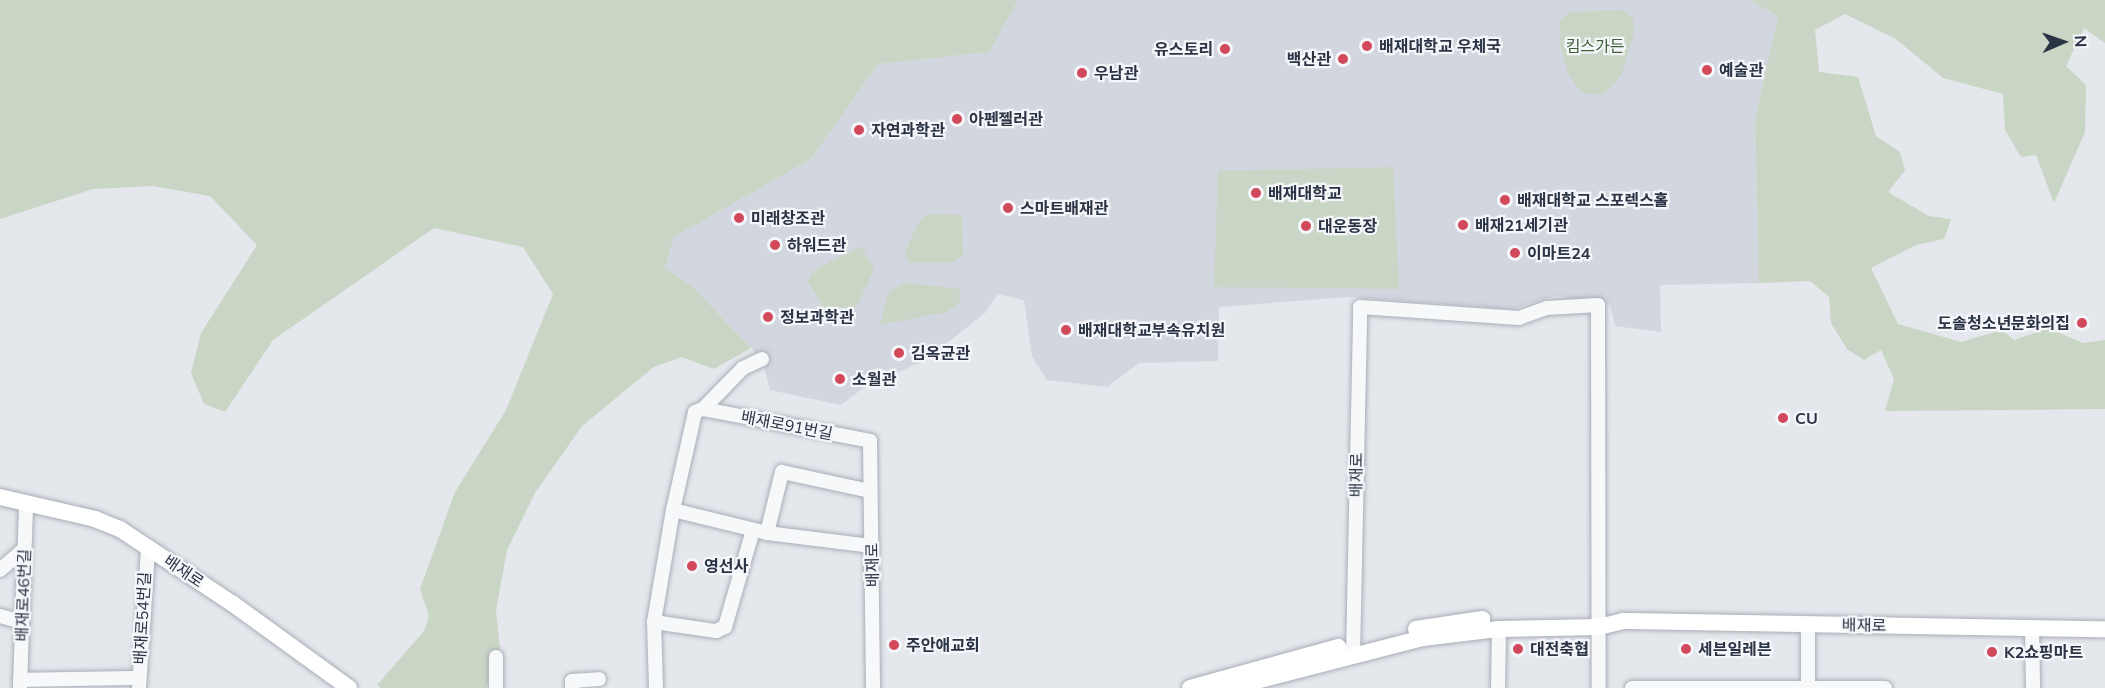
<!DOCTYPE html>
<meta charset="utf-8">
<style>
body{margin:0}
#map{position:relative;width:2105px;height:688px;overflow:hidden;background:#e4e7ec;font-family:Mulish,"Noto Sans KR",sans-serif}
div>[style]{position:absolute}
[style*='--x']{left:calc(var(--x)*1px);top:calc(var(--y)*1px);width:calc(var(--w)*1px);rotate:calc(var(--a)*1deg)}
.built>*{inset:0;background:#d2d6de}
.green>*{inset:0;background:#c9d6c5}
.roads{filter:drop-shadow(0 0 2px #a9aeb7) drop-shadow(0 0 2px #a9aeb7)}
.minor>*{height:14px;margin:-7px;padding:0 7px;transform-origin:7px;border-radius:7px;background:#f7f8fa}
.major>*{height:16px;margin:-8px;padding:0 8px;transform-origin:8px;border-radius:8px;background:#fff}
.dots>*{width:16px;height:16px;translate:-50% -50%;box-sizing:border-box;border:3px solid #f4f6f9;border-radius:50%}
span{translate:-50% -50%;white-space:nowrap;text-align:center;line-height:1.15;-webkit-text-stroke:4.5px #f4f6f9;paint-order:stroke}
.poi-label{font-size:16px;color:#2b3445;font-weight:700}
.left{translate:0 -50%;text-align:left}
.right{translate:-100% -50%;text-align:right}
.park-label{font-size:16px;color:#3f6138}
.street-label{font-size:16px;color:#2b3445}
.north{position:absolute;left:2033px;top:12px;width:60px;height:60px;-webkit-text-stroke:4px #f4f6f9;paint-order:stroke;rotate:88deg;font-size:16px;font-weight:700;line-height:24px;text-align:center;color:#2b3445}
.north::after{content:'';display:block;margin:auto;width:21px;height:27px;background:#2b3445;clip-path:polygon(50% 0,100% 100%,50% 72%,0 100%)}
</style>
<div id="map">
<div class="built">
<div style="clip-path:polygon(1018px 0,1751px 0,1778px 17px,1755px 119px,1759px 283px,1660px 285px,1661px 332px,1615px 326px,1610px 305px,1555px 296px,1513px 309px,1348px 297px,1219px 307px,1218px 361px,1139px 363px,1107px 387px,1047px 380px,1032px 357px,1024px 300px,998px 294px,985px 313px,924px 361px,866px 386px,841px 405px,770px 390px,762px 359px,694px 288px,665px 268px,674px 237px,811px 159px,878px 64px,988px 52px)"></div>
</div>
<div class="green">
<div style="clip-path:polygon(0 0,1018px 0,989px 52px,878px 64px,811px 159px,674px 237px,665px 268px,694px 288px,751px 348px,714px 369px,682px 357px,654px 367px,582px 426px,535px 493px,507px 550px,496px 611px,500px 649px,486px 688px,381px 688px,377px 685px,424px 631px,429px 616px,420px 589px,455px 492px,506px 410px,553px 294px,523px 247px,434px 228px,273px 340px,225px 412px,204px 404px,191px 373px,201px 333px,257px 245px,210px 196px,153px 186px,93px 189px,0 219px)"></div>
<div style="clip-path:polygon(1751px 0,2105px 0,2105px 43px,2084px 28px,2066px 66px,2086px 85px,2085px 132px,2054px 203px,2036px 155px,2021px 157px,2005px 130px,2003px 94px,1943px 78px,1896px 39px,1845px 14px,1815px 30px,1819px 72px,1858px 77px,1876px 136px,1900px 152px,1905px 170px,1888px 192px,1929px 216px,1951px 219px,1944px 239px,1916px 245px,1871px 268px,1898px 324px,1961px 342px,2002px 330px,2014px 340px,2048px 328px,2083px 343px,2105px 340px,2105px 409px,1885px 411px,1894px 379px,1881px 350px,1864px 360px,1847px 349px,1831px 323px,1829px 297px,1810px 281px,1759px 283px,1755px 119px,1778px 17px)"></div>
<div style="clip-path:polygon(1624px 10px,1633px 19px,1634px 33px,1621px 76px,1604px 94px,1587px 94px,1578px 89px,1568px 72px,1560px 44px,1560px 21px,1571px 12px)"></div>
<div style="clip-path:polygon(1393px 167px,1399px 289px,1214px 287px,1218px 171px)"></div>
<div style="clip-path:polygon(927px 214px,962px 215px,963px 256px,951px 263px,910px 263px,905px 254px,917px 225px)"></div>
<div style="clip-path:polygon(861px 246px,874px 269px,856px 308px,823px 307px,808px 281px,813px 271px)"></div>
<div style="clip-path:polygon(904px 283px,961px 289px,959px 304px,946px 312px,880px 325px,889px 292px)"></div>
</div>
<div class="roads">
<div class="minor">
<div style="--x:703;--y:409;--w:170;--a:10.8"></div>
<div style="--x:870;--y:441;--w:247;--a:89.3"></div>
<div style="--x:673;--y:510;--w:97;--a:13.7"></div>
<div style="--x:767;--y:533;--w:106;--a:7.1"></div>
<div style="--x:767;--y:533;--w:63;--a:-76.2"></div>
<div style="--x:782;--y:472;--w:90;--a:12.2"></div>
<div style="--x:0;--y:570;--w:32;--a:-41"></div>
<div style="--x:0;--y:616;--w:23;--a:15"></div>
<div style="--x:654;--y:622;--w:63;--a:8.3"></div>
<div style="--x:716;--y:631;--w:10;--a:-24"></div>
<div style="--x:725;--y:627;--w:101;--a:-73.9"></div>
<div style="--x:2032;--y:628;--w:60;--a:89"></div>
<div style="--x:1353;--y:655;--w:348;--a:-88.8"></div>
<div style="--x:1360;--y:307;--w:159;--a:4"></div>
<div style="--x:1519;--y:318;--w:30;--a:-20"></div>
<div style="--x:1547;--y:308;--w:51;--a:-3.4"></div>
<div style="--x:1598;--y:305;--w:383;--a:89.9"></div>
<div style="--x:20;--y:680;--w:119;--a:-1"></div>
<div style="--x:20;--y:688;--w:185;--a:-88.1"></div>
<div style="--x:139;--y:688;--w:141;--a:-86.3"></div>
<div style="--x:496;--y:688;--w:31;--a:-90"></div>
<div style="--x:572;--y:688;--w:7;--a:-90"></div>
<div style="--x:572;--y:681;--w:27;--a:-4"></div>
<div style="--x:656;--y:688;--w:66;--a:-91.7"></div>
<div style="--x:654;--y:622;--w:114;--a:-80.4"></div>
<div style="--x:673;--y:510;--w:100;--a:-77.3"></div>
<div style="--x:695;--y:412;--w:9;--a:-21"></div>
<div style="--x:703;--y:409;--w:57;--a:-45.7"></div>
<div style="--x:743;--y:368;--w:21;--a:-25"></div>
<div style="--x:1498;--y:688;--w:59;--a:-89"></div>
<div style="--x:1632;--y:688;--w:253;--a:0"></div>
<div style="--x:1808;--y:688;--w:64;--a:-90"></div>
</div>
<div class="major">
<div style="--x:0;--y:497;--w:98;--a:13"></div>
<div style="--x:95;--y:519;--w:27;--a:22"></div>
<div style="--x:120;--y:529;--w:136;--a:33.6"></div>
<div style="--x:233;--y:604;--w:143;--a:35.9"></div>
<div style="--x:1416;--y:629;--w:67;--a:-8.6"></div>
<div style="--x:1190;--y:688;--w:154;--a:-15.5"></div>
<div style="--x:1229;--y:688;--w:200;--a:-14.5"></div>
<div style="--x:1423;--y:638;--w:77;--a:-6.8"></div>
<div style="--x:1499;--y:629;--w:100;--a:-1.1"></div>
<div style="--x:1599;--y:627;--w:25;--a:-14"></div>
<div style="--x:1623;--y:621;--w:482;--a:1"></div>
</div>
</div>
<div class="dots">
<div style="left:1367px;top:46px;background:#d1495b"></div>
<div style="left:1225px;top:49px;background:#d1495b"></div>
<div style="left:1343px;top:59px;background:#d1495b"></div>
<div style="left:1707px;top:70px;background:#d1495b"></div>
<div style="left:1082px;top:73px;background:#d1495b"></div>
<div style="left:957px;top:119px;background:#d1495b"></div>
<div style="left:859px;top:130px;background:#d1495b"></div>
<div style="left:1256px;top:193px;background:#d1495b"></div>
<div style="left:1505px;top:200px;background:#d1495b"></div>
<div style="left:1008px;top:208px;background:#d1495b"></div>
<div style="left:739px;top:218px;background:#d1495b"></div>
<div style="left:1463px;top:225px;background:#d1495b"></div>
<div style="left:1306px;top:226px;background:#d1495b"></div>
<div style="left:775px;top:245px;background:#d1495b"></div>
<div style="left:1515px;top:253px;background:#d1495b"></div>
<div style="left:768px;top:317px;background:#d1495b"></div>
<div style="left:2082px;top:323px;background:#d1495b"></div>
<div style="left:1066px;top:330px;background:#d1495b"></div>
<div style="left:899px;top:353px;background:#d1495b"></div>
<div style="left:840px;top:379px;background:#d1495b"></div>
<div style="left:1783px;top:418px;background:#d1495b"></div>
<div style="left:692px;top:566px;background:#d1495b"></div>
<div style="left:894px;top:645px;background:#d1495b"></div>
<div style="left:1518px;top:649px;background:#d1495b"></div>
<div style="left:1686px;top:649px;background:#d1495b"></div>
<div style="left:1992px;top:652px;background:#d1495b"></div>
</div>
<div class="poi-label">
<span class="left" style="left:1379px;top:46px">배재대학교 우체국</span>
<span class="right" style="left:1213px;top:49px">유스토리</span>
<span class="right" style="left:1331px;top:59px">백산관</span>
<span class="left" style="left:1719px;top:70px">예술관</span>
<span class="left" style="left:1094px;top:73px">우남관</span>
<span class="left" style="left:969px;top:119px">아펜젤러관</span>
<span class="left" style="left:871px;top:130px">자연과학관</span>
<span class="left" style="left:1268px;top:193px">배재대학교</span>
<span class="left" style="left:1517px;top:200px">배재대학교 스포렉스홀</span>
<span class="left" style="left:1020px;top:208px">스마트배재관</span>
<span class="left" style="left:751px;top:218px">미래창조관</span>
<span class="left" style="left:1475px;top:225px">배재21세기관</span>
<span class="left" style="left:1318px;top:226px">대운동장</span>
<span class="left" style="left:787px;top:245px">하워드관</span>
<span class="left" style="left:1527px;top:253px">이마트24</span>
<span class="left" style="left:780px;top:317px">정보과학관</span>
<span class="right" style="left:2070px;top:323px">도솔청소년문화의집</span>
<span class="left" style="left:1078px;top:330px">배재대학교부속유치원</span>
<span class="left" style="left:911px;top:353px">김옥균관</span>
<span class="left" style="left:852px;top:379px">소월관</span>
<span class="left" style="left:1795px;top:418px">CU</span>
<span class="left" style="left:704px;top:566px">영선사</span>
<span class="left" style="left:906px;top:645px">주안애교회</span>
<span class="left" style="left:1530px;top:649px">대전축협</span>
<span class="left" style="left:1698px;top:649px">세븐일레븐</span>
<span class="left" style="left:2004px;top:652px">K2쇼핑마트</span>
</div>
<div class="park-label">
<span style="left:1595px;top:46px">킴스가든</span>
</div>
<div class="street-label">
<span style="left:787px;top:425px;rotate:11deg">배재로91번길</span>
<span style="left:1356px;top:475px;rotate:-89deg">배재로</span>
<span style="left:872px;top:565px;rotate:-91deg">배재로</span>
<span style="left:184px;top:571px;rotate:34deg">배재로</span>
<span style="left:23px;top:595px;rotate:-88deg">배재로46번길</span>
<span style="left:142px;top:618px;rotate:-87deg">배재로54번길</span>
<span style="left:1864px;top:625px;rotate:1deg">배재로</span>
</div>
<div class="north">N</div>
</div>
